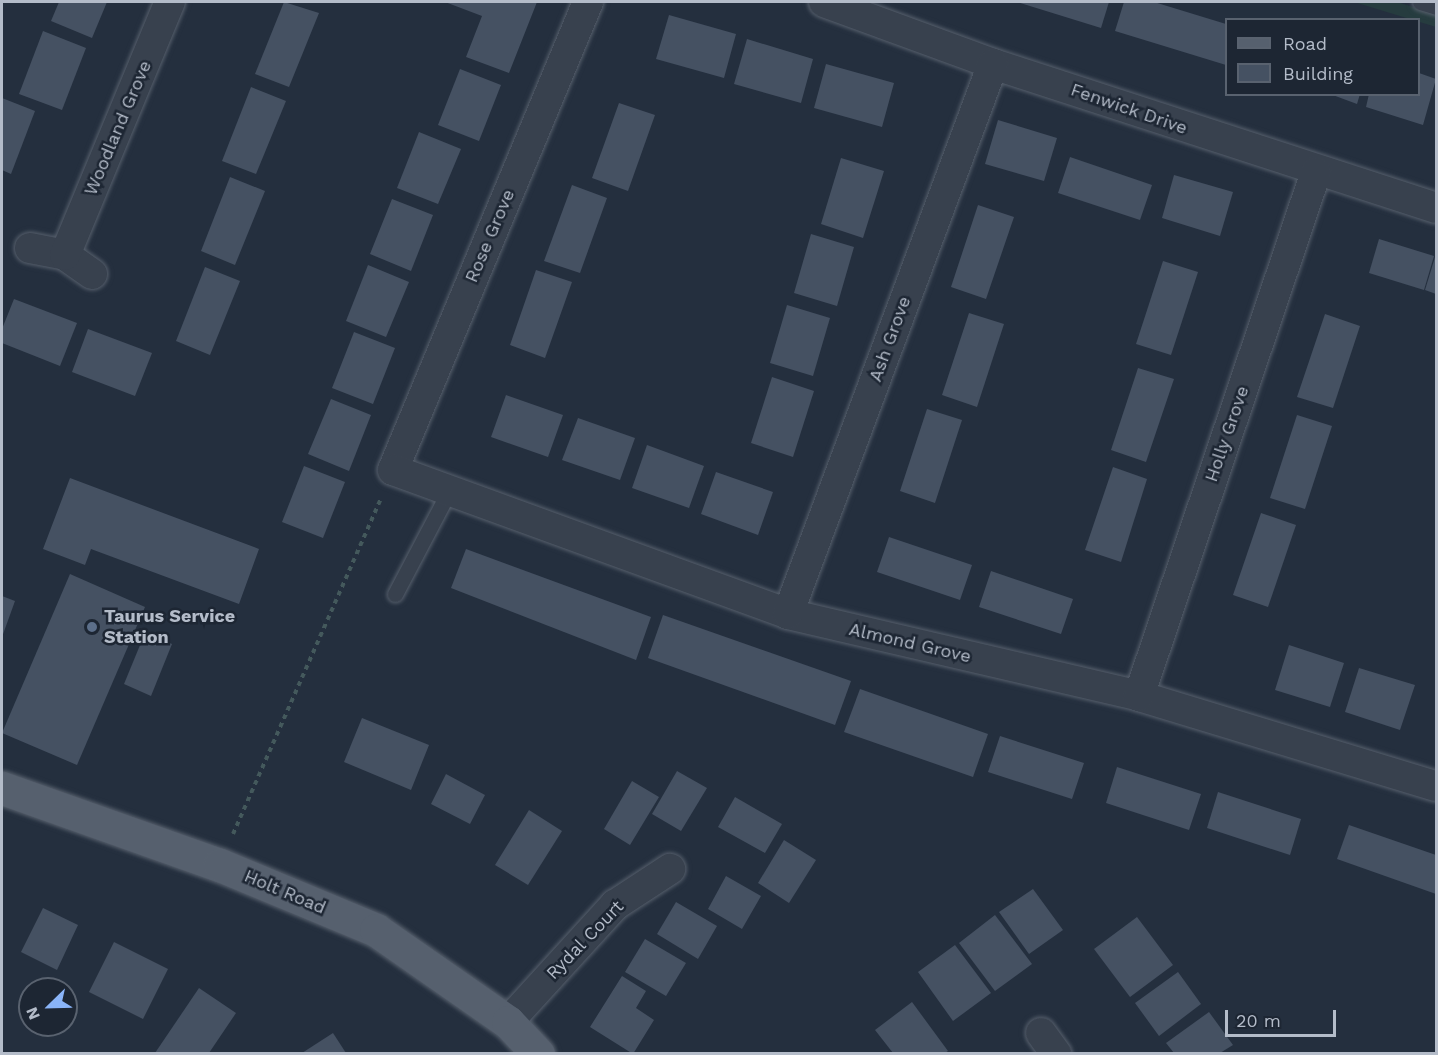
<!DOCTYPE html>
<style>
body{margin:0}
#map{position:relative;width:1438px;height:1055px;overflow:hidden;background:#242f3e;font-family:"Work Sans",sans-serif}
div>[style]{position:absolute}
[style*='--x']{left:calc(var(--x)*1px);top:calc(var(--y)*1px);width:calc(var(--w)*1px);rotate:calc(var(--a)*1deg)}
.green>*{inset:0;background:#263c3f}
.building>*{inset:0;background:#455162}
.path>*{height:4px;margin-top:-2px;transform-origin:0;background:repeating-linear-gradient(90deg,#44595c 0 4.5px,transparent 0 9px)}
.roads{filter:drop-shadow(0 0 2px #565f6c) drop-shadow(0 0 2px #565f6c)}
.lane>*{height:15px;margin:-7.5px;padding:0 7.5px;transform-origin:7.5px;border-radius:7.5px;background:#38414e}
.street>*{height:30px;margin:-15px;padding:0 15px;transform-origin:15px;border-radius:15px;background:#38414e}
.primary>*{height:33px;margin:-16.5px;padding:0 16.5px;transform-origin:16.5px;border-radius:16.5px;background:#56606e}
.dots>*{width:16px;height:16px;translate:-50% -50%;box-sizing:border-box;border:3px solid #1d2633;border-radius:50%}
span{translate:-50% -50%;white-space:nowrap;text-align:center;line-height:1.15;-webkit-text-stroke:5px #1d2633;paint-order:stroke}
.street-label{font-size:18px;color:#b4bcc9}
.poi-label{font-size:18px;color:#b4bcc9;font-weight:700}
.left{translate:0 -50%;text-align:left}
.frame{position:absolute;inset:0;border:3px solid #b4bcc9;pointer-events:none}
.legend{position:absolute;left:1225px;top:18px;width:195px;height:78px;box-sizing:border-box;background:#1d2633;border:2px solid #59626f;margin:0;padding:8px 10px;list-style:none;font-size:18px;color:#b4bcc9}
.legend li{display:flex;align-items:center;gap:12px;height:30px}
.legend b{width:30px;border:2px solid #59626f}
.north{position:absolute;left:18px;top:977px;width:60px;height:60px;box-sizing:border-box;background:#1d2633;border:2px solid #59626f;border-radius:50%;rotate:247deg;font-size:16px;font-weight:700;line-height:24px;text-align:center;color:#b4bcc9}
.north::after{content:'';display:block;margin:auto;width:21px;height:27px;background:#8ab4f8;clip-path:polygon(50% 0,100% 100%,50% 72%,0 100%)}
.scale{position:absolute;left:1225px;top:1010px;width:111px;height:27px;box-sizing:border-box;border:3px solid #b4bcc9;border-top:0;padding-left:8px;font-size:18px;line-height:21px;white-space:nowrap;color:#b4bcc9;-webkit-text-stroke:4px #1d2633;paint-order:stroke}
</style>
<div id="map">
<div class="green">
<div style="clip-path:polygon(1354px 2px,1397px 2px,1436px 14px,1436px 27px)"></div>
</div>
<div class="building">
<div style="clip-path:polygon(59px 2px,107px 2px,92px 38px,51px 21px)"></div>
<div style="clip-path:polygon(284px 2px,319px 13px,289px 87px,255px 74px)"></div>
<div style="clip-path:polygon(445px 2px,537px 2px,509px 73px,466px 57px,482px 16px)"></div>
<div style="clip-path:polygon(1017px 2px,1109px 2px,1101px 28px)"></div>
<div style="clip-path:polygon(1124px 2px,1154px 2px,1226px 24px,1226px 65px,1115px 31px)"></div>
<div style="clip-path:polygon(669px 15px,736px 34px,724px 78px,656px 59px)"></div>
<div style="clip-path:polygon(43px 31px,86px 48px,62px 110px,19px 94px)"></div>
<div style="clip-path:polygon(747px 39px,813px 59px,801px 103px,734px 84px)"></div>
<div style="clip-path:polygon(826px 64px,894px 83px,882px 127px,814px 108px)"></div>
<div style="clip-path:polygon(460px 69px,501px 85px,479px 141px,438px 125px)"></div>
<div style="clip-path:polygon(1419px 73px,1436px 79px,1423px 125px,1366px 107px,1369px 94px,1419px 94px)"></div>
<div style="clip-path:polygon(251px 87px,286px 101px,256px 174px,222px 161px)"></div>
<div style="clip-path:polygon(1330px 94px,1360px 94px,1357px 104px)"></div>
<div style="clip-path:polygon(2px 98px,35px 111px,11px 174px,2px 170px)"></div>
<div style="clip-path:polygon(619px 103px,655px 115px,628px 191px,592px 178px)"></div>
<div style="clip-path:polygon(998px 120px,1057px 138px,1044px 181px,985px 164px)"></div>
<div style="clip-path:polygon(419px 132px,461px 149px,438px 204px,397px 188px)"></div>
<div style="clip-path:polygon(1070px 157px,1152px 185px,1140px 220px,1058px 193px)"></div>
<div style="clip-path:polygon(841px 158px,884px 171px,863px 238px,821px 224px)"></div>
<div style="clip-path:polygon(1174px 175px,1233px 192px,1220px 236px,1162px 218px)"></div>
<div style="clip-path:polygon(230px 177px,265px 191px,235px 265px,201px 251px)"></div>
<div style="clip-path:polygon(572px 185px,607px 198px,580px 273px,544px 261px)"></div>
<div style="clip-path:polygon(392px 199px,433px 215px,411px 271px,370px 254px)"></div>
<div style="clip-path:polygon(978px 205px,1014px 217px,986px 299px,951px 287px)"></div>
<div style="clip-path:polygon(811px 234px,854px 247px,837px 306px,794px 293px)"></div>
<div style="clip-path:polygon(1379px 239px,1434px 256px,1424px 290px,1369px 273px)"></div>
<div style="clip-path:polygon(1436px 254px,1436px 294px,1425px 290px)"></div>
<div style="clip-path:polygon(1163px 261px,1198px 272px,1171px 355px,1136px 344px)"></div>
<div style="clip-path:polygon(368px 265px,409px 282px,386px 337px,346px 321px)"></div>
<div style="clip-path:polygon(205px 267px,240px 281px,210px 355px,176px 341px)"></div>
<div style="clip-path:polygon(536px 270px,572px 282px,545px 358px,510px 345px)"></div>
<div style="clip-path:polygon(14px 299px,77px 323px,60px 366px,2px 343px,2px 329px)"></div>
<div style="clip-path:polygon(787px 305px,830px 318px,813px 376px,770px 363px)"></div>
<div style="clip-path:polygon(969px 313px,1004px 324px,977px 407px,942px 395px)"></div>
<div style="clip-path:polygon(1325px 314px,1360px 326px,1333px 408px,1297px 397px)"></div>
<div style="clip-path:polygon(88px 329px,152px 353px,135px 396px,72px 372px)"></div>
<div style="clip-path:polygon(354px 332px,395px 348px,373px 404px,332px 388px)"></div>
<div style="clip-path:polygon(1138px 368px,1174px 379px,1146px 462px,1111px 450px)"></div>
<div style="clip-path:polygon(772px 377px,814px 391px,793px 457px,751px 443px)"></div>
<div style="clip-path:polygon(506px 395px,563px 415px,548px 457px,491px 437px)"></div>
<div style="clip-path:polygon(331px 399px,371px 415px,349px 471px,308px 454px)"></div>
<div style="clip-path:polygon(927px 409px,962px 420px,935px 503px,900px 491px)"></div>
<div style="clip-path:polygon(1297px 415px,1332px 426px,1305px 509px,1270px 498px)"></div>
<div style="clip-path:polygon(578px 418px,635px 438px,620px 480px,562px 460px)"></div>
<div style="clip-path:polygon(647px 445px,704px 466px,689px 508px,632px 488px)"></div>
<div style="clip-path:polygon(304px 466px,345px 482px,323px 538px,282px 522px)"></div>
<div style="clip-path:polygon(1113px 467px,1147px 479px,1121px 562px,1085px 550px)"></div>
<div style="clip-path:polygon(716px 472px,773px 492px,758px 535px,701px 514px)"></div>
<div style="clip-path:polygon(70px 478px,259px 549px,239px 604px,91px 549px,85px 565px,43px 549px)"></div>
<div style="clip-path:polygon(1261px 513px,1296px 525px,1268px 607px,1233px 595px)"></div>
<div style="clip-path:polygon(889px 537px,972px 565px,960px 600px,877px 572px)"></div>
<div style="clip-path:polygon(466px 549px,651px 617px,636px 660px,451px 588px)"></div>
<div style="clip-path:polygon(991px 571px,1073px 599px,1061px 634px,979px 607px)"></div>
<div style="clip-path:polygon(70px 574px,145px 607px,77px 765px,2px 733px)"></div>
<div style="clip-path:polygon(2px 596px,15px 601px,2px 637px)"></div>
<div style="clip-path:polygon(663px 615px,851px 681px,835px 725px,648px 658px)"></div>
<div style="clip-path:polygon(145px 633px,172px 644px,151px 696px,124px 684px)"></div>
<div style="clip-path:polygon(1289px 645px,1344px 663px,1330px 707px,1275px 690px)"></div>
<div style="clip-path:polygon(1359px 668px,1415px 685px,1400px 730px,1345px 712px)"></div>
<div style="clip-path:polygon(860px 689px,988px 734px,973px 777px,844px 732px)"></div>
<div style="clip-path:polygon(362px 718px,429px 745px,411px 790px,344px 762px)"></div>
<div style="clip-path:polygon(1000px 736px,1084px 763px,1072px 799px,988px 772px)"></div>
<div style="clip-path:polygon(1117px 767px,1201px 794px,1189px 830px,1106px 803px)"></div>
<div style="clip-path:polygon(677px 771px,707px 788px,681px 831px,652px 814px)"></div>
<div style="clip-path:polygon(446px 774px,485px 795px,470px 824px,431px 804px)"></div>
<div style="clip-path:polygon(632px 781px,659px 797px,630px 845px,604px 829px)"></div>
<div style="clip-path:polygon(1218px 792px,1301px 819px,1290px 855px,1207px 828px)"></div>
<div style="clip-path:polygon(735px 797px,782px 824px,765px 853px,718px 827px)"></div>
<div style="clip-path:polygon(529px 810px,562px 831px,528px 885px,495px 865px)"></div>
<div style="clip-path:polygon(1349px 825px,1436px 855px,1436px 894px,1337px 859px)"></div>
<div style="clip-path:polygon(784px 840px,816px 860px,789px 903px,758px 883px)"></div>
<div style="clip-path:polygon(726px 876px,761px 896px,742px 929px,708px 909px)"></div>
<div style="clip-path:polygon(1033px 889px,1063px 930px,1029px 954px,999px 912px)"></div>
<div style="clip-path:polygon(676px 902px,717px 926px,698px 959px,657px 934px)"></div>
<div style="clip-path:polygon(43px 908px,78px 925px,57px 970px,21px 952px)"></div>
<div style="clip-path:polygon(995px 915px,1032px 964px,995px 991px,959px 943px)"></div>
<div style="clip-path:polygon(1137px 917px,1173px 965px,1130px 997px,1094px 949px)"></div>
<div style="clip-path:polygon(645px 939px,686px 963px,666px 996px,625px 972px)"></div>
<div style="clip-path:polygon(114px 942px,168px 969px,143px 1019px,89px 992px)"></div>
<div style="clip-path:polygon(955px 945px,991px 993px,953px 1021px,918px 972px)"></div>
<div style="clip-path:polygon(1178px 972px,1201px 1004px,1159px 1036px,1135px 1003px)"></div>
<div style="clip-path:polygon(622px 976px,646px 991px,636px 1008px,654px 1020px,633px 1054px,590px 1027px)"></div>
<div style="clip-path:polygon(199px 988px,236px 1013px,209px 1053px,155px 1053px)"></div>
<div style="clip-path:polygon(912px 1002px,948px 1051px,945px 1053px,893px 1053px,875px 1030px)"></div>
<div style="clip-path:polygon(1209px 1012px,1233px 1045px,1220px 1053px,1174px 1053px,1166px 1043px)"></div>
<div style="clip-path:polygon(333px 1033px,346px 1053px,302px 1053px)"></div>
</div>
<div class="path">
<div style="--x:233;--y:834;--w:365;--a:-66.2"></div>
</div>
<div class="roads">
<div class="lane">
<div style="--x:1420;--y:2;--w:17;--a:17"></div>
<div style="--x:395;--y:594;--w:116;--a:-62.3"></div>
</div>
<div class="street">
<div style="--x:588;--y:2;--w:507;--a:112.62"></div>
<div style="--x:393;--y:470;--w:420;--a:20"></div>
<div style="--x:788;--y:614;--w:360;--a:13.1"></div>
<div style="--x:1139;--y:696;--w:310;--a:16.9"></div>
<div style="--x:824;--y:2;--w:180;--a:20.1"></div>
<div style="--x:993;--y:64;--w:466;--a:18"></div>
<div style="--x:30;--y:248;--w:36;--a:11"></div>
<div style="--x:65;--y:255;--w:33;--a:35"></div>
<div style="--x:65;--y:255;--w:274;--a:-67.5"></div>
<div style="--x:788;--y:614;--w:587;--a:-69.56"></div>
<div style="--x:1139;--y:696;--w:553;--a:-71.34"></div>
<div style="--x:508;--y:1022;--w:159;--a:-47.6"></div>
<div style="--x:615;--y:905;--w:66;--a:-33.2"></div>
<div style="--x:1041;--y:1033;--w:26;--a:54"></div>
</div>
<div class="primary">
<div style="--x:2;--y:788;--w:231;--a:19.5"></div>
<div style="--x:220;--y:865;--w:169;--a:22.6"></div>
<div style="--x:376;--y:930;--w:161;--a:34.9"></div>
<div style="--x:508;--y:1022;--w:44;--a:46.8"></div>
</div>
</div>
<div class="dots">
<div style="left:92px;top:627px;background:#5c6f8a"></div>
</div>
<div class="street-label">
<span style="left:1129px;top:109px;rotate:19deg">Fenwick Drive</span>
<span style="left:118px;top:128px;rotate:-67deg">Woodland Grove</span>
<span style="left:490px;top:236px;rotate:-67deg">Rose Grove</span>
<span style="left:890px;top:339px;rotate:-70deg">Ash Grove</span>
<span style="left:1227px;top:434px;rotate:-71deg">Holly Grove</span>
<span style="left:910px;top:643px;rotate:13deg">Almond Grove</span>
<span style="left:285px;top:892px;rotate:23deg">Holt Road</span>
<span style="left:585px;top:940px;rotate:-46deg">Rydal Court</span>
</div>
<div class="poi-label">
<span class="left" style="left:104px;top:627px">Taurus Service<br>Station</span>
</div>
<div class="frame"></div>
<ul class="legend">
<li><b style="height:8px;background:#56606e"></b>Road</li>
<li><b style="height:16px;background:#455162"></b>Building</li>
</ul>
<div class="north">N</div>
<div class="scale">20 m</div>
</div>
